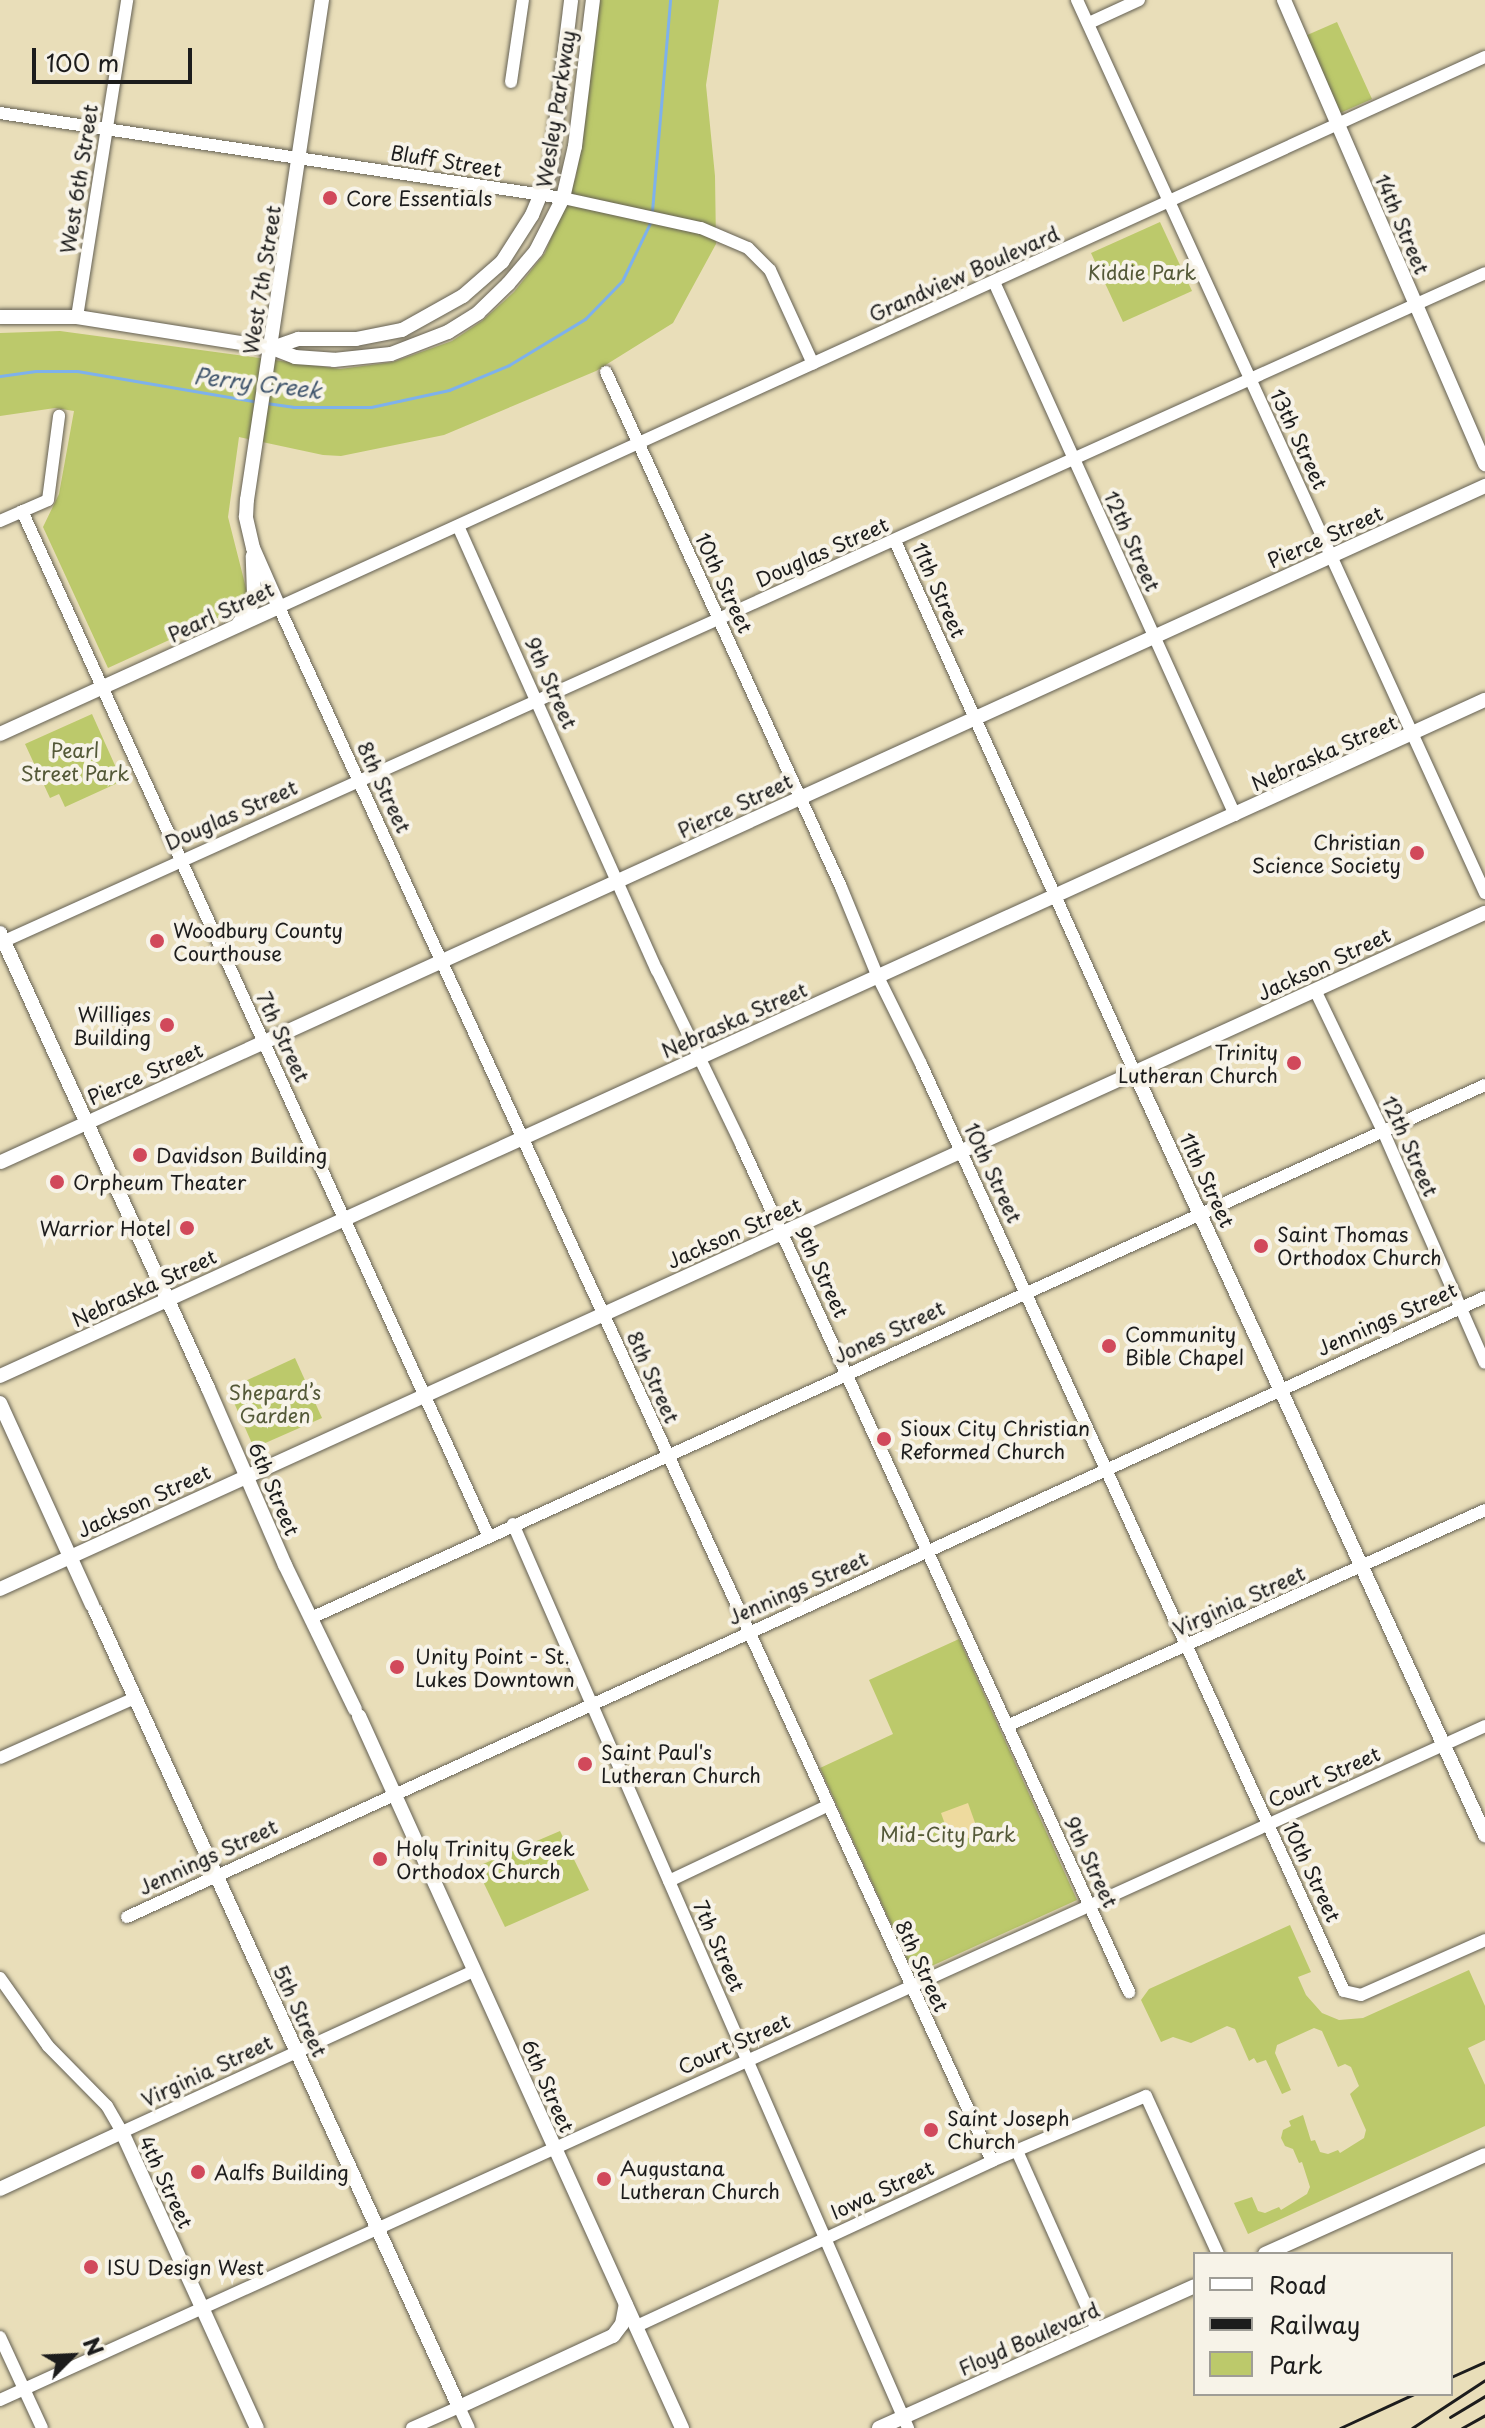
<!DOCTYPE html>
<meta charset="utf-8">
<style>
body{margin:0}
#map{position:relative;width:1485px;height:2428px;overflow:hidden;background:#e9deb9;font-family:"Playpen Sans",sans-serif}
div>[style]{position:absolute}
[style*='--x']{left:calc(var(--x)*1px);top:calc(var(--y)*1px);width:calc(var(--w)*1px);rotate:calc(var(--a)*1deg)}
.green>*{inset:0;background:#bcc96b}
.sand>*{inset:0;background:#eeda9e}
.stream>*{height:3px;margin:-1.5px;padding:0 1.5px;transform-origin:1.5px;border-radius:1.5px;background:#7eb1eb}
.roads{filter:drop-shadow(0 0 2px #646053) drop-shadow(0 0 2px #646053)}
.minor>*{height:12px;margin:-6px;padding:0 6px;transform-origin:6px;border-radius:6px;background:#fff}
.major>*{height:14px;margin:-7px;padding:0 7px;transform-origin:7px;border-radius:7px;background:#fff}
.rail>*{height:3px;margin:-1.5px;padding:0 1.5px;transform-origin:1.5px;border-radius:1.5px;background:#1c1c1c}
.dots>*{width:22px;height:22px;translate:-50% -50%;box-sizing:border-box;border:4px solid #f7f3e8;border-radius:50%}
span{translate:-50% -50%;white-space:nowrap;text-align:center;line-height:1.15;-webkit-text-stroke:8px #f7f3e8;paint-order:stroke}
.street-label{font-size:20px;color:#1c1c1c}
.poi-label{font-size:20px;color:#1c1c1c}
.left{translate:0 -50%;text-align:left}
.right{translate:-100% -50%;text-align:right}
.park-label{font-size:20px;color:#545938}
.water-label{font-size:22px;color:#43586f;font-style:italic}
.legend{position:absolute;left:1193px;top:2252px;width:260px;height:144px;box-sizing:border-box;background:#f7f3e8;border:2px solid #9f9d96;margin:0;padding:10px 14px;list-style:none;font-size:24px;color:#1c1c1c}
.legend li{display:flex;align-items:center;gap:16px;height:40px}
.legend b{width:40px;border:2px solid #9f9d96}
.north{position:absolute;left:32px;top:2316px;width:80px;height:80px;-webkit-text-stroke:6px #f7f3e8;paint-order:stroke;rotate:66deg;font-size:22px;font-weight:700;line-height:32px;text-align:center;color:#1c1c1c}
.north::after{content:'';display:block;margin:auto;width:28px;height:36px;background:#1c1c1c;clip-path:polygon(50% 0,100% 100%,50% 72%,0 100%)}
.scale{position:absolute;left:32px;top:48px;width:160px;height:36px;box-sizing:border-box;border:4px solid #1c1c1c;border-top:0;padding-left:10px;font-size:24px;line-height:28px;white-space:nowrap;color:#1c1c1c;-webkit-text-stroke:6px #f7f3e8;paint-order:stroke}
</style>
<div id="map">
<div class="green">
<div style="clip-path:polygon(600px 0,719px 0,706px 85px,715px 176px,716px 244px,673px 323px,596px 371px,444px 435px,341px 456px,323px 455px,239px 437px,228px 517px,247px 592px,237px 609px,108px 668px,43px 527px,59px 494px,74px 411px,55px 408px,0 416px,0 333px,60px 331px,340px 369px,393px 362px,452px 341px,482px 321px,514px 292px,545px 253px,576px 177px)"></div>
<div style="clip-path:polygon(1337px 22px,1372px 99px,1340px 113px,1305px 36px)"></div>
<div style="clip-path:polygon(1160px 222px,1192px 291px,1123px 322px,1091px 253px)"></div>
<div style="clip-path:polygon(92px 714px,122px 781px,65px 807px,59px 794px,50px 798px,25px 744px)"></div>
<div style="clip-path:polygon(295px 1358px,322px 1418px,254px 1448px,228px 1389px)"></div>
<div style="clip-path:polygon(959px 1639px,1077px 1900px,914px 1974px,820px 1768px,893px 1734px,869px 1680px)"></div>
<div style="clip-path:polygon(560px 1831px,589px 1890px,505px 1927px,476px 1867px)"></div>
<div style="clip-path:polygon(1290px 1925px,1311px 1972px,1298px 1977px,1306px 1995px,1322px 2013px,1339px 2020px,1363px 2018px,1469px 1970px,1485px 2006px,1485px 2040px,1468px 2048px,1485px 2085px,1485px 2126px,1248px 2234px,1234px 2203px,1252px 2197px,1258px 2211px,1265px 2213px,1279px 2207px,1281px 2210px,1307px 2194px,1310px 2187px,1302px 2162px,1299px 2163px,1293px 2149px,1285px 2146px,1281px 2138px,1283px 2130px,1291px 2126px,1289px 2121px,1303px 2115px,1311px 2141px,1315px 2140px,1320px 2152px,1328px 2154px,1338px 2150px,1340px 2153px,1364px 2138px,1366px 2130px,1350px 2094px,1359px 2086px,1351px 2067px,1345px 2064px,1338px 2067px,1322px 2031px,1314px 2028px,1277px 2045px,1275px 2053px,1291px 2090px,1282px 2094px,1266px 2060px,1257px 2063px,1254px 2058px,1249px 2061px,1235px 2029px,1227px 2026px,1191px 2043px,1173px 2037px,1161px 2042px,1141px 2000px,1149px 1989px)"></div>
</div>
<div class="sand">
<div style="clip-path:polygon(968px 1803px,979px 1834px,952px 1844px,941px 1813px)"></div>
</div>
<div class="stream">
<div style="--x:652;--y:211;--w:212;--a:-85.1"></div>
<div style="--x:0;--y:376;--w:36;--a:-8"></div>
<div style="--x:36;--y:371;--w:41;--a:0"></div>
<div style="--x:77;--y:371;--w:185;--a:9.7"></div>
<div style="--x:266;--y:403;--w:27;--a:8"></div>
<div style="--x:293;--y:407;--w:78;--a:0"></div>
<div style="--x:371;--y:407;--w:80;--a:-12.3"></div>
<div style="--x:449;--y:390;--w:65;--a:-22.6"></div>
<div style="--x:509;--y:365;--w:89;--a:-31.2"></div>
<div style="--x:585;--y:319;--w:53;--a:-45.8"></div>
<div style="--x:622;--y:281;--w:64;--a:-64.2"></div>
</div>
<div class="roads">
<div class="minor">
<div style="--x:1077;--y:0;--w:982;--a:65.44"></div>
<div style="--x:1089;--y:23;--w:55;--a:-24.7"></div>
<div style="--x:511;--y:82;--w:83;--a:-81.7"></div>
<div style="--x:0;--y:113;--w:569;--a:8.59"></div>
<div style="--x:563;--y:198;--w:141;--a:12.3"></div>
<div style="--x:701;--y:228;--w:51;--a:23.1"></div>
<div style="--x:748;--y:248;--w:31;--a:45"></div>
<div style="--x:770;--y:270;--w:103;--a:65.4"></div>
<div style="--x:994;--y:282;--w:585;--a:65.67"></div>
<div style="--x:77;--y:317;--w:321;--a:-81"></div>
<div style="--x:606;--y:372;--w:566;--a:65.47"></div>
<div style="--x:841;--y:887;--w:97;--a:67.7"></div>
<div style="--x:878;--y:977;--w:97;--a:63.7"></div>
<div style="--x:921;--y:1064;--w:1019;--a:65.47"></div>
<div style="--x:1344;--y:1991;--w:17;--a:13"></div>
<div style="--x:1361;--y:1995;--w:136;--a:-23.9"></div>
<div style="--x:22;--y:511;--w:1125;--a:65.53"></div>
<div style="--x:0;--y:521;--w:52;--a:-23.6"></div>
<div style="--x:48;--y:500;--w:85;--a:-82.5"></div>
<div style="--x:458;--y:526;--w:487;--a:65.9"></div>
<div style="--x:657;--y:970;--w:193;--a:64.2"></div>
<div style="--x:741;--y:1144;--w:933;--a:65.41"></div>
<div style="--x:895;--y:541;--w:584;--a:65.72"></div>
<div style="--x:0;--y:943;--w:1629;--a:-24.28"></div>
<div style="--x:1315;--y:990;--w:157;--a:64.3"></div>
<div style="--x:1383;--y:1131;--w:253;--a:66.3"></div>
<div style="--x:513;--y:1524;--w:987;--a:66.4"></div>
<div style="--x:311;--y:1618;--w:1289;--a:-24.42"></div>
<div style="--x:1007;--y:1726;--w:525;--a:-24.32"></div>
<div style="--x:0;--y:1758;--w:148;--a:-24"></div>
<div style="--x:669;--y:1881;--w:175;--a:-25.4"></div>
<div style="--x:127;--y:1917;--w:1493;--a:-24.54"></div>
<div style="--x:0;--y:1978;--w:83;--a:54.8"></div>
<div style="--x:48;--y:2046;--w:84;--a:45.5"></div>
<div style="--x:107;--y:2106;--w:30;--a:60"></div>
<div style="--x:122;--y:2132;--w:387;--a:-24.6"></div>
<div style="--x:1017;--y:2151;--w:196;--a:65.9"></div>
<div style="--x:992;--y:2161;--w:1710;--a:-114.65"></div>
<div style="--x:279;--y:607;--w:1325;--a:-24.52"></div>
<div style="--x:637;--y:2326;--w:391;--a:-24.9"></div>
<div style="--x:992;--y:2161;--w:167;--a:-22.9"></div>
<div style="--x:1146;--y:2096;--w:174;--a:65.5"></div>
<div style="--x:0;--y:2337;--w:100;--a:65.2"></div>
<div style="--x:0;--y:2400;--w:1631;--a:-24.41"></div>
<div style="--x:412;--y:2428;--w:51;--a:-24.1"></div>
<div style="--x:459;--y:2407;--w:23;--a:65"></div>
</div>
<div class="major">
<div style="--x:1284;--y:0;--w:506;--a:66.58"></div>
<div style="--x:0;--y:317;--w:77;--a:0"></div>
<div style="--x:77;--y:317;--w:197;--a:9"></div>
<div style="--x:272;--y:348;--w:25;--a:21"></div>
<div style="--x:295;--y:357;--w:39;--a:4"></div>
<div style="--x:334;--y:360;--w:57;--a:-6"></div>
<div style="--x:391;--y:354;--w:61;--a:-21.1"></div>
<div style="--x:448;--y:332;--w:36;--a:-32"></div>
<div style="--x:478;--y:313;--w:42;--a:-44"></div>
<div style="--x:508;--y:284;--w:43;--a:-49.7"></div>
<div style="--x:536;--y:251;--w:59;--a:-63"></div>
<div style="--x:563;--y:198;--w:53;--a:-77"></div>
<div style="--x:575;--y:146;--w:147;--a:-83"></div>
<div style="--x:272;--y:348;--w:28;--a:-19"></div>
<div style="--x:298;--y:339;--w:58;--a:0"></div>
<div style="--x:356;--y:339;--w:47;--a:-11.1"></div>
<div style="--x:402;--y:330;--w:70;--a:-29.1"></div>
<div style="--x:463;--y:296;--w:52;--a:-41.1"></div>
<div style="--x:502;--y:262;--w:56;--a:-57.4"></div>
<div style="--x:532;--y:215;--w:47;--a:-67.3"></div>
<div style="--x:550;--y:172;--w:173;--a:-83"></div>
<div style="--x:239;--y:623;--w:18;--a:-52"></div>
<div style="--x:250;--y:609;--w:16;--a:-75"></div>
<div style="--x:254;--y:594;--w:38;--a:-92"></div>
<div style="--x:0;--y:734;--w:307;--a:-24.5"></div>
<div style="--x:279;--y:607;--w:64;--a:-113.8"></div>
<div style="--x:253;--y:548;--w:32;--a:-103"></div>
<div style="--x:246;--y:517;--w:17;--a:-87"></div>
<div style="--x:247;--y:500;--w:506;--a:-81.47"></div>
<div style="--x:0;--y:933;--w:500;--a:65.43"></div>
<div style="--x:208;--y:1388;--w:193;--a:66.5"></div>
<div style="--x:285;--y:1565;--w:160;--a:64.1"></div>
<div style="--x:1135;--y:1073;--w:839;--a:65.33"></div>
<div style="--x:1;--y:1162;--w:1631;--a:-24.49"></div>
<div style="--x:0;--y:1376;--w:1632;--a:-24.48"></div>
<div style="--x:0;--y:1403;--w:222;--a:65.5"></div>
<div style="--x:0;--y:1589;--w:1632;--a:-24.48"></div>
<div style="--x:95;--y:1610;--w:876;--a:65.45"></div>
<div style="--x:459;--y:2407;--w:170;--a:-24.8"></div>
<div style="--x:613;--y:2336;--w:15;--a:-53"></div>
<div style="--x:622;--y:2324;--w:20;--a:-79"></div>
<div style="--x:359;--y:1716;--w:782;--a:65.6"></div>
<div style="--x:0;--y:2189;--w:135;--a:-25"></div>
<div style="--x:122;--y:2132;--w:325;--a:65.5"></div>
<div style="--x:1265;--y:2254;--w:241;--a:-24.2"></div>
<div style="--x:879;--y:2428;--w:346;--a:-24.2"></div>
</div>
</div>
<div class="rail">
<div style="--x:1451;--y:2377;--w:37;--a:-24"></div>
<div style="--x:1450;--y:2417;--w:41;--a:-31"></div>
<div style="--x:1340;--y:2428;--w:81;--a:-24.7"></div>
<div style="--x:1412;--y:2428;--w:87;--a:-33.3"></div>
<div style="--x:1462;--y:2428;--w:26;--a:-29"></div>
</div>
<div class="dots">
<div style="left:330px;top:198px;background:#d1495b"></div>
<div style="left:1417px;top:853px;background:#d1495b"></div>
<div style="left:157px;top:941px;background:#d1495b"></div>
<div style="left:167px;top:1025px;background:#d1495b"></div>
<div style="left:1294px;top:1063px;background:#d1495b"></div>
<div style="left:140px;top:1155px;background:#d1495b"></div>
<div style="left:57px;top:1182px;background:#d1495b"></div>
<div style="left:187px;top:1228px;background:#d1495b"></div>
<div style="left:1261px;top:1246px;background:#d1495b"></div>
<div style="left:1109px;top:1346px;background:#d1495b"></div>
<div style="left:884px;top:1439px;background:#d1495b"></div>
<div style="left:397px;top:1667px;background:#d1495b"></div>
<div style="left:585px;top:1764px;background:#d1495b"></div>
<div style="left:380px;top:1859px;background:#d1495b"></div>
<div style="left:931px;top:2130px;background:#d1495b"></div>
<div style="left:198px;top:2172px;background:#d1495b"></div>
<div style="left:604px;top:2179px;background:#d1495b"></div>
<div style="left:91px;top:2267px;background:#d1495b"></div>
</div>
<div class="street-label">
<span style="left:556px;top:109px;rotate:-81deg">Wesley Parkway</span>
<span style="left:446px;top:161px;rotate:9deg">Bluff Street</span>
<span style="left:79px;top:179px;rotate:-81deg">West 6th Street</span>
<span style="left:1402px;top:224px;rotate:67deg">14th Street</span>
<span style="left:964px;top:274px;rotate:-24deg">Grandview Boulevard</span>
<span style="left:262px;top:280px;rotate:-81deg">West 7th Street</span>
<span style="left:1299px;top:439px;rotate:65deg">13th Street</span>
<span style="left:1325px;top:537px;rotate:-24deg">Pierce Street</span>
<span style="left:1132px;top:541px;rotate:66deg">12th Street</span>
<span style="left:822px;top:552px;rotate:-24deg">Douglas Street</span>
<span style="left:724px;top:583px;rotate:65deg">10th Street</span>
<span style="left:939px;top:590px;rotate:66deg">11th Street</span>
<span style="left:221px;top:612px;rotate:-25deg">Pearl Street</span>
<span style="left:551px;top:683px;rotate:66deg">9th Street</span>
<span style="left:1324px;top:753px;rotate:-24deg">Nebraska Street</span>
<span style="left:384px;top:787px;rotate:65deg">8th Street</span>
<span style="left:735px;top:806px;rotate:-25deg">Pierce Street</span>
<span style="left:231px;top:815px;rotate:-24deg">Douglas Street</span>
<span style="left:1324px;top:964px;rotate:-25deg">Jackson Street</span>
<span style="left:734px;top:1020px;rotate:-24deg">Nebraska Street</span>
<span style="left:283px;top:1037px;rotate:65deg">7th Street</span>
<span style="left:145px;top:1074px;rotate:-24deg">Pierce Street</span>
<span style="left:1410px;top:1146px;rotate:66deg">12th Street</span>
<span style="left:993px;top:1173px;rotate:65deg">10th Street</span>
<span style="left:1207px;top:1180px;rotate:65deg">11th Street</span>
<span style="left:734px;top:1233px;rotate:-24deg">Jackson Street</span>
<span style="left:822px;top:1272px;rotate:65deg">9th Street</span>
<span style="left:144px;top:1288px;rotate:-25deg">Nebraska Street</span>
<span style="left:1387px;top:1319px;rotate:-24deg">Jennings Street</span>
<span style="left:889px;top:1332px;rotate:-25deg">Jones Street</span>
<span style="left:653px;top:1377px;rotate:66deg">8th Street</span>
<span style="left:274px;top:1489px;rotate:67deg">6th Street</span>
<span style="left:144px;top:1501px;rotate:-25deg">Jackson Street</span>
<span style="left:798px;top:1588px;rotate:-24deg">Jennings Street</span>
<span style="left:1239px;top:1601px;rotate:-24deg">Virginia Street</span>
<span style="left:1324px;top:1777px;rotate:-24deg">Court Street</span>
<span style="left:208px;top:1857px;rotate:-25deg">Jennings Street</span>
<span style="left:1091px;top:1862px;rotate:65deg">9th Street</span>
<span style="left:1312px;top:1872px;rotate:65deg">10th Street</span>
<span style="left:719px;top:1946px;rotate:66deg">7th Street</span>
<span style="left:922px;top:1966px;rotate:65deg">8th Street</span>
<span style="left:300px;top:2011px;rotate:65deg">5th Street</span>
<span style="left:734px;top:2044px;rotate:-24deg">Court Street</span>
<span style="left:207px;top:2071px;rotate:-25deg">Virginia Street</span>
<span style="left:548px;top:2086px;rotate:66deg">6th Street</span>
<span style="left:166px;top:2182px;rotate:65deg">4th Street</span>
<span style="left:882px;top:2190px;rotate:-25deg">Iowa Street</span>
<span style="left:1029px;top:2339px;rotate:-24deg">Floyd Boulevard</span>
</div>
<div class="poi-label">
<span class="left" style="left:346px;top:198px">Core Essentials</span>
<span class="right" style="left:1401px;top:854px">Christian<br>Science Society</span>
<span class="left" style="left:173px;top:942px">Woodbury County<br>Courthouse</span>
<span class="right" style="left:151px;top:1026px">Williges<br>Building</span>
<span class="right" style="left:1278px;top:1064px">Trinity<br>Lutheran Church</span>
<span class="left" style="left:156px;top:1155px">Davidson Building</span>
<span class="left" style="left:73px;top:1182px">Orpheum Theater</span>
<span class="right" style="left:171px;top:1228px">Warrior Hotel</span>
<span class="left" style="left:1277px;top:1246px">Saint Thomas<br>Orthodox Church</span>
<span class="left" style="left:1125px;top:1346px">Community<br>Bible Chapel</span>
<span class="left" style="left:900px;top:1440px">Sioux City Christian<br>Reformed Church</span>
<span class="left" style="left:415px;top:1668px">Unity Point - St.<br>Lukes Downtown</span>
<span class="left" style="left:601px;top:1764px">Saint Paul's<br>Lutheran Church</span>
<span class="left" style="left:396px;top:1860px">Holy Trinity Greek<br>Orthodox Church</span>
<span class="left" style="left:947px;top:2130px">Saint Joseph<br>Church</span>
<span class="left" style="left:620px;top:2180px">Augustana<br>Lutheran Church</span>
<span class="left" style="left:214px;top:2172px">Aalfs Building</span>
<span class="left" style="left:107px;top:2267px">ISU Design West</span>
</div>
<div class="park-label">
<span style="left:1142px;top:272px">Kiddie Park</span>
<span style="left:75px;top:762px">Pearl<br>Street Park</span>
<span style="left:275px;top:1404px">Shepard’s<br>Garden</span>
<span style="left:948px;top:1834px">Mid-City Park</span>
</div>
<div class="water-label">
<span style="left:258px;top:382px;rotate:7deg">Perry Creek</span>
</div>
<ul class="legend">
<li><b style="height:10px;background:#fff"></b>Road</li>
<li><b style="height:10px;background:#1c1c1c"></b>Railway</li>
<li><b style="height:22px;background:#bcc96b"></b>Park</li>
</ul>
<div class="north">N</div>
<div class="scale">100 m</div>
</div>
